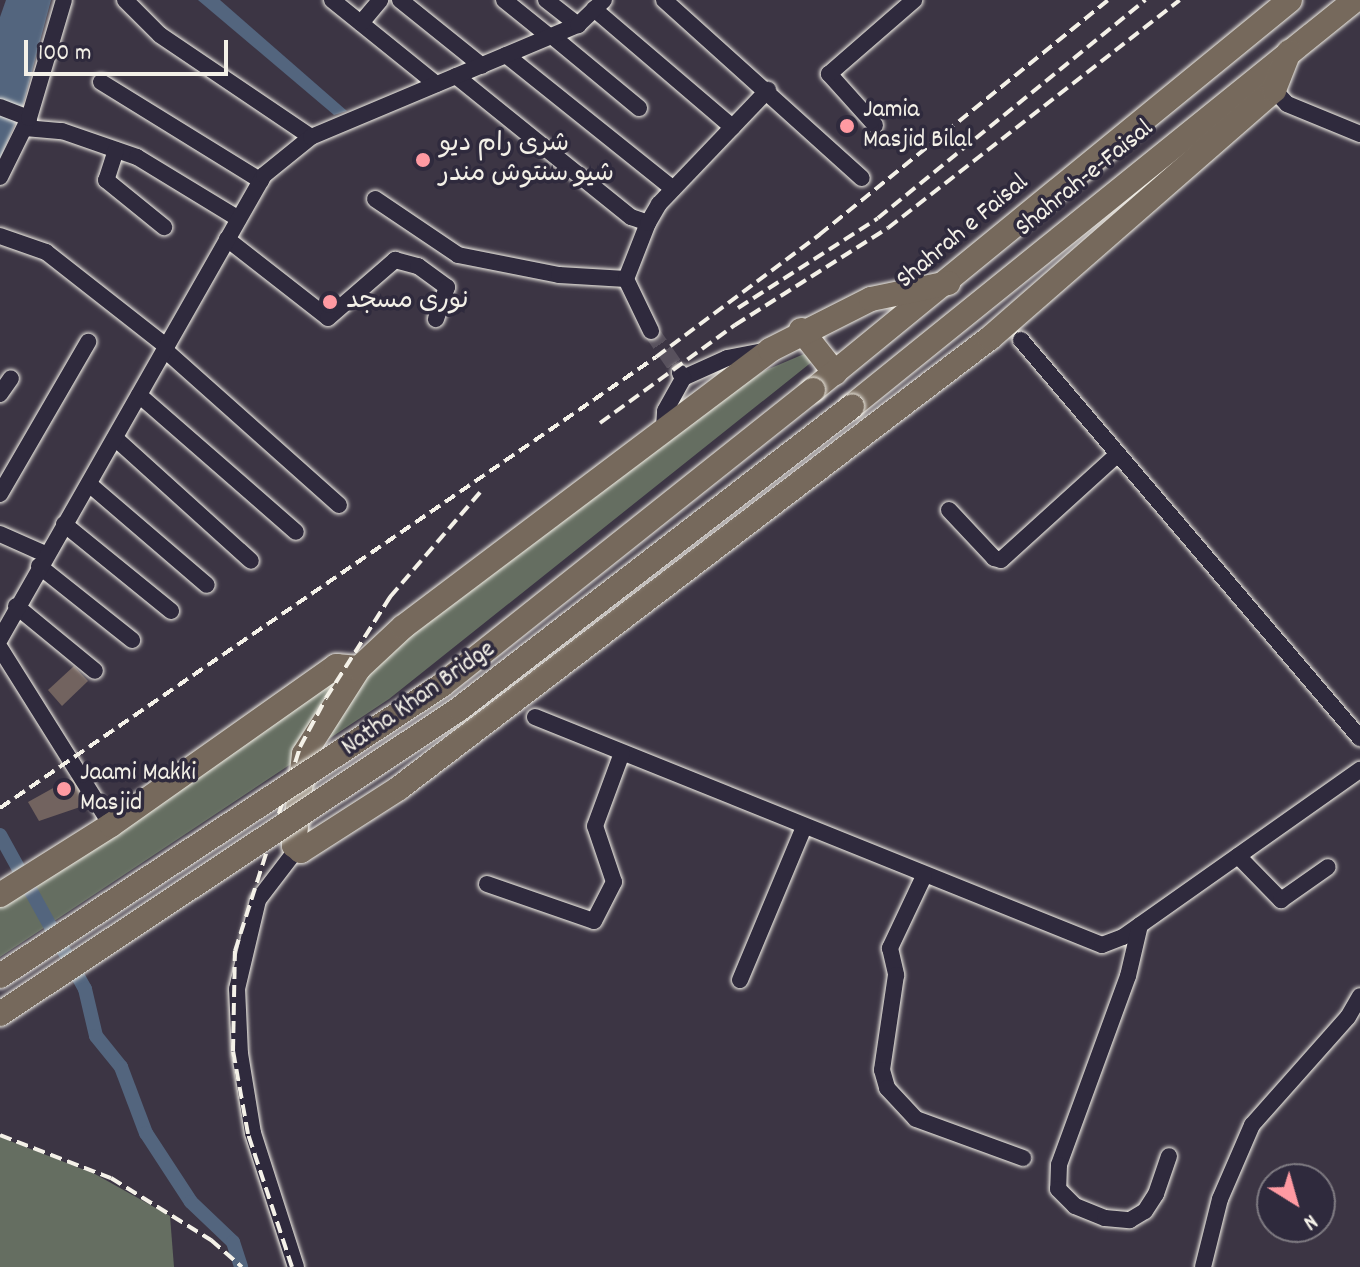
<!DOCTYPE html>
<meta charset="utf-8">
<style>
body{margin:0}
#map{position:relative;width:1360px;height:1267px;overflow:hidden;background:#3c3544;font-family:Dekko,"Playpen Sans Arabic",sans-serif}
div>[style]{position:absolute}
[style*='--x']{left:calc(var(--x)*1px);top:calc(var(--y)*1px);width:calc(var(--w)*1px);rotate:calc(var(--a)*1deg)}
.green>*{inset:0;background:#656e61}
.water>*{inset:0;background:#53657e}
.canal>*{height:14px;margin:-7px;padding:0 7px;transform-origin:7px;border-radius:7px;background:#53657e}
.building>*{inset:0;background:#72635f}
.minor-tunnel>*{height:16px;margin-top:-8px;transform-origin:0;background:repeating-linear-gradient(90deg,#58515d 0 16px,transparent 0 24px)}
.roads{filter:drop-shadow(0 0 2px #f4f1e8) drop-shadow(0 0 2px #f4f1e8)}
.minor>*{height:16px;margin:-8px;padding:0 8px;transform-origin:8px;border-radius:8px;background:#2f2a3d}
.highway>*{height:24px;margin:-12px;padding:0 12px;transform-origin:12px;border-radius:12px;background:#76695c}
.rail>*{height:4px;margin-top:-2px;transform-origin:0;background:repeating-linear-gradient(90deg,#f4f1e8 0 12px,transparent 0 18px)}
.bridges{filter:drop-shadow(0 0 2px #f4f1e8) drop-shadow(0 0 2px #f4f1e8)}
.highway-bridge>*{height:24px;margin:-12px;padding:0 12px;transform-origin:12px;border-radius:12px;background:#76695c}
.dots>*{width:22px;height:22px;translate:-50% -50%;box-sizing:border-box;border:4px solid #2f2a3d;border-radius:50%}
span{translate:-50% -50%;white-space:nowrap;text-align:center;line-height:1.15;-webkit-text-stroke:7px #2f2a3d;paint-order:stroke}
.poi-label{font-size:26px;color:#f4f1e8}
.left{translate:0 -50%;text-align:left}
.street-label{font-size:26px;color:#f4f1e8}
.north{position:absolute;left:1256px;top:1163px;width:80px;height:80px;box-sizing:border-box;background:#2f2a3d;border:2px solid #7e7a81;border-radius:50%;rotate:143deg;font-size:22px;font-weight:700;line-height:32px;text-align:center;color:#f4f1e8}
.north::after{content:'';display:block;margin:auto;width:28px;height:36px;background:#ff9aa2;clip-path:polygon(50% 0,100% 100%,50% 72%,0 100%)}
.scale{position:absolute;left:24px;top:40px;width:204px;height:36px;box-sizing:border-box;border:4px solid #f4f1e8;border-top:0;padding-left:10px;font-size:24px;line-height:28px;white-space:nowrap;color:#f4f1e8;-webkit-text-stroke:6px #2f2a3d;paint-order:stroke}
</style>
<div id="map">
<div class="green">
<div style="clip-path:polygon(804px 354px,813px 361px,389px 699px,0 957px,0 906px,262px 729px,456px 576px,764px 371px)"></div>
<div style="clip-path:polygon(0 1137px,95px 1174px,170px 1216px,174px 1267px,0 1267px)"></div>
</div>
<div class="water">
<div style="clip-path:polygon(6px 0,51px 0,23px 105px,0 159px,0 17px)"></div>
<div style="clip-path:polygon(198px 0,220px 0,347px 111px,334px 115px)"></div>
</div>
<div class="canal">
<div style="--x:0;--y:835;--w:176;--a:61.1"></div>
<div style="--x:85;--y:989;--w:48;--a:76.8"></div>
<div style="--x:96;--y:1036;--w:40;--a:51"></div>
<div style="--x:121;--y:1067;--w:71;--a:69.3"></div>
<div style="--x:146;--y:1133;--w:82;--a:56.9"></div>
<div style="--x:191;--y:1202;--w:58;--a:43.6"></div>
<div style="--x:233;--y:1242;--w:26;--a:72"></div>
</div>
<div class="building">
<div style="clip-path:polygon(74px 666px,88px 681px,62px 706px,48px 690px)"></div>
<div style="clip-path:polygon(73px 777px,86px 805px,39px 821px,28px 802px)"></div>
</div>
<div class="minor-tunnel">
<div style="--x:651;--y:331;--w:51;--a:55.4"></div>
</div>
<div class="roads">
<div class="minor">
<div style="--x:125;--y:0;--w:49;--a:45"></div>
<div style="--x:160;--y:35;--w:182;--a:34"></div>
<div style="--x:332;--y:0;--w:134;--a:38.9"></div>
<div style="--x:400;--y:0;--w:105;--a:38.8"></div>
<div style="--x:504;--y:0;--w:59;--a:38.8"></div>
<div style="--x:546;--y:0;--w:41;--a:38"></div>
<div style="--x:664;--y:0;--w:266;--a:42"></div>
<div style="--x:594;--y:9;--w:182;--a:40.5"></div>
<div style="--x:361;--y:23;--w:30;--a:-50"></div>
<div style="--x:552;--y:36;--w:113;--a:39.6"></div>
<div style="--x:506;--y:55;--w:214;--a:38.7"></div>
<div style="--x:456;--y:76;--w:225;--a:38.9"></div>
<div style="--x:631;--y:217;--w:18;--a:19"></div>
<div style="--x:101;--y:82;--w:188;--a:31.7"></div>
<div style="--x:1274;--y:90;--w:19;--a:47"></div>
<div style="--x:1287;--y:104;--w:79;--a:22.3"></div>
<div style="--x:0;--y:107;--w:31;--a:21"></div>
<div style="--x:875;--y:125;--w:69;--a:-132"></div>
<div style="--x:829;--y:74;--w:113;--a:-41"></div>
<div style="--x:25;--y:128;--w:37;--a:5"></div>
<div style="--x:62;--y:131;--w:79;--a:19.1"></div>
<div style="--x:137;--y:157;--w:119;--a:31.3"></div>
<div style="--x:116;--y:150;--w:32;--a:108"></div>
<div style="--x:106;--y:180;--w:75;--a:39"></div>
<div style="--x:0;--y:177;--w:66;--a:-63.8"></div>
<div style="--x:29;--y:118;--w:123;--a:-73.5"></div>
<div style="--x:375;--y:199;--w:100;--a:34"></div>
<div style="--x:458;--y:255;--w:103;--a:11.2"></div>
<div style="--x:559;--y:275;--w:67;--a:3.4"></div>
<div style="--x:0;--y:236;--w:49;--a:19.2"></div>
<div style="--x:46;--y:252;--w:154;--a:38.1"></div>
<div style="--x:227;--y:239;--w:128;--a:38"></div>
<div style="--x:328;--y:318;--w:89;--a:-40.9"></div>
<div style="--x:395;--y:260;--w:24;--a:15"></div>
<div style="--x:418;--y:266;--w:36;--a:36"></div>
<div style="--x:447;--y:287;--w:34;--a:109"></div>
<div style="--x:651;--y:331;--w:58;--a:-115.7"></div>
<div style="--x:626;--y:279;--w:60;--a:-68.6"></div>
<div style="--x:648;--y:223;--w:22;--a:-60"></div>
<div style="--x:659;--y:204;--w:158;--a:-46.3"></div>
<div style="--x:1021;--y:340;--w:523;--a:49.58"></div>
<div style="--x:165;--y:350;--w:233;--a:41.7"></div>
<div style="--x:683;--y:378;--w:48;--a:-24.4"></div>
<div style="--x:727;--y:358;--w:38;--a:-11"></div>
<div style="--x:0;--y:394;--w:19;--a:-55"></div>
<div style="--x:139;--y:395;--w:208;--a:41.1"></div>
<div style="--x:664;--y:427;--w:16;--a:-86"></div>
<div style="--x:665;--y:411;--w:38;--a:-61"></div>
<div style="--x:683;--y:378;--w:6;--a:-121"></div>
<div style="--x:115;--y:438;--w:183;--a:42.1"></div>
<div style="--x:89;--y:484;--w:155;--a:40.6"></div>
<div style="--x:0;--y:494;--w:176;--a:-59.9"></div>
<div style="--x:949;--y:510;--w:66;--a:46.8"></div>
<div style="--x:994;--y:558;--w:7;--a:16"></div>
<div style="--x:1001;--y:560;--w:158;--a:-42.2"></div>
<div style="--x:64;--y:524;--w:138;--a:39.1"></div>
<div style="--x:0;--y:534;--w:49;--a:24"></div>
<div style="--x:39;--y:566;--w:119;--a:38.5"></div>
<div style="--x:16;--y:606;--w:102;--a:39.4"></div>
<div style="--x:0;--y:639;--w:534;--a:-60.36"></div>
<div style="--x:264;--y:175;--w:60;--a:-39"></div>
<div style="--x:311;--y:137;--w:290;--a:-22.8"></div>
<div style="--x:578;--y:25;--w:36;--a:-44"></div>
<div style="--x:0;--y:648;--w:209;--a:57.9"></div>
<div style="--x:535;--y:717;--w:611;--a:21.91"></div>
<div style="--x:1102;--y:945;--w:22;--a:-21"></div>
<div style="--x:1123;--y:937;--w:290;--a:-35.2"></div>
<div style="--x:1238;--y:856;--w:62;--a:45.7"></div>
<div style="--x:1281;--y:900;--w:57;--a:-35.1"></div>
<div style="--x:924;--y:876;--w:80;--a:115.3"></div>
<div style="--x:890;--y:948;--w:28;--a:77"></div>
<div style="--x:896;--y:975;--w:96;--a:98.4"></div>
<div style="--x:882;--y:1070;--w:19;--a:74"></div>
<div style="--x:887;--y:1088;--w:42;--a:46.9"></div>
<div style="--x:916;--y:1119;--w:114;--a:20"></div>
<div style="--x:487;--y:884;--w:113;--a:19.1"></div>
<div style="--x:594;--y:921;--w:44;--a:-62.9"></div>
<div style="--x:614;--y:882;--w:59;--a:-108.7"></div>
<div style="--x:595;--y:826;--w:78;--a:-69.7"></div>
<div style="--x:1140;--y:925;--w:52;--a:103.2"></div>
<div style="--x:1128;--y:976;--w:201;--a:110.1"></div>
<div style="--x:1059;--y:1165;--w:24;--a:92"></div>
<div style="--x:1058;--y:1189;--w:24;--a:45"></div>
<div style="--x:1075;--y:1206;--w:32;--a:22"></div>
<div style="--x:1105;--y:1218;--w:25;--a:5"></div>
<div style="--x:1130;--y:1220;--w:17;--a:-31"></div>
<div style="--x:1145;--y:1211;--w:20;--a:-57"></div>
<div style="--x:1156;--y:1194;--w:40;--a:-71.1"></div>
<div style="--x:740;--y:980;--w:166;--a:-67.3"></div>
<div style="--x:296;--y:1267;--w:141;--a:-107.8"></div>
<div style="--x:253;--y:1133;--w:80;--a:-99.3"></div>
<div style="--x:240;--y:1054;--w:65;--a:-92.6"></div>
<div style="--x:237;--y:989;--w:91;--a:-76.7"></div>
<div style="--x:258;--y:900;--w:64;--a:-52.6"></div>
<div style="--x:1203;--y:1267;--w:70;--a:-76"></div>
<div style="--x:1220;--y:1199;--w:81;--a:-66.6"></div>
<div style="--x:1252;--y:1125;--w:144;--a:-48.4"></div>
<div style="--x:1348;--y:1017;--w:24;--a:-60"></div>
</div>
<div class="highway">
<div style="--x:801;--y:330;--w:55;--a:51.7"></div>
<div style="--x:813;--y:390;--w:616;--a:-39.27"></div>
<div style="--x:852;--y:406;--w:646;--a:-38.91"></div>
<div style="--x:359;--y:668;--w:102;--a:122.6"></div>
<div style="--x:304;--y:754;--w:92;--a:96.3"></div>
<div style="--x:294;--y:845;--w:9;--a:41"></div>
<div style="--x:301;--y:851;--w:117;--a:-32.7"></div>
<div style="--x:399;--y:788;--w:743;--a:-37.29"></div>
<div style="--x:990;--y:338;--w:377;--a:-41.1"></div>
<div style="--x:1274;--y:90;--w:41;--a:-68.5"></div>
<div style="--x:0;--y:895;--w:131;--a:-32.2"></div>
<div style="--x:111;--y:825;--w:276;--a:-35.2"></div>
<div style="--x:336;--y:666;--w:23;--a:5"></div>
<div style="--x:359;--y:668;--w:60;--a:-43"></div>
<div style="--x:403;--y:627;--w:460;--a:-37"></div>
<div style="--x:770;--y:350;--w:113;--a:-26.8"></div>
<div style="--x:871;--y:299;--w:79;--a:-11.7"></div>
</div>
</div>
<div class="rail">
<div style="--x:738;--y:308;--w:166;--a:-32.7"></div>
<div style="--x:878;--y:218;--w:345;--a:-39.2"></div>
<div style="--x:600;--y:423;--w:167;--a:-36"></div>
<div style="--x:735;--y:325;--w:181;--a:-32.4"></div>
<div style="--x:888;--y:228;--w:370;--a:-38"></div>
<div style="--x:0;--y:808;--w:796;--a:-34.51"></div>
<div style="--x:656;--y:357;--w:204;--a:-36.8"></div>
<div style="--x:819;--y:235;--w:372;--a:-39.1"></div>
<div style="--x:0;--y:1135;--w:119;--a:21.2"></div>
<div style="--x:111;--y:1178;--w:118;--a:31.8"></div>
<div style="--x:211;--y:1240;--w:41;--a:41.1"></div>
<div style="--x:292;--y:1267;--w:140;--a:-108.3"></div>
<div style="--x:248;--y:1134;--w:84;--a:-100.2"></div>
<div style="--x:233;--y:1051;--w:100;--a:-88.9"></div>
<div style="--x:235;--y:951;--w:214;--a:-72.3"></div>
<div style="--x:300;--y:747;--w:55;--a:-62"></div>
<div style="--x:326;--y:698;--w:120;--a:-57.6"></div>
<div style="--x:390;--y:597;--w:143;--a:-49.3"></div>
</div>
<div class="bridges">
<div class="highway-bridge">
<div style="--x:0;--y:976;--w:529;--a:-33.36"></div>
<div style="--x:442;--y:685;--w:474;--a:-38.5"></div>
<div style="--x:0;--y:1014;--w:551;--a:-33.6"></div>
<div style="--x:459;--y:709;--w:496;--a:-37.6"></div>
</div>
</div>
<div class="dots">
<div style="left:847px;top:126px;background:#ff9aa2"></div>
<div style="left:423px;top:160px;background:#ff9aa2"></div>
<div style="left:330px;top:302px;background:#ff9aa2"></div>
<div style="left:64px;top:789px;background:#ff9aa2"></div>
</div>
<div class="poi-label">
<span class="left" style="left:863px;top:126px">Jamia<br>Masjid Bilal</span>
<span class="left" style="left:439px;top:160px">شری رام دیو<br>شیو سنتوش مندر</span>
<span class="left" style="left:346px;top:302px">نوری مسجد</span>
<span class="left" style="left:80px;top:789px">Jaami Makki<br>Masjid</span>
</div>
<div class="street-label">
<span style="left:1085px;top:179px;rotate:-39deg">Shahrah-e-Faisal</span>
<span style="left:963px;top:232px;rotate:-40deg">Shahrah e Faisal</span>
<span style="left:419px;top:699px;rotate:-35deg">Natha Khan Bridge</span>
</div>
<div class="north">N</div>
<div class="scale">100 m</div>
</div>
